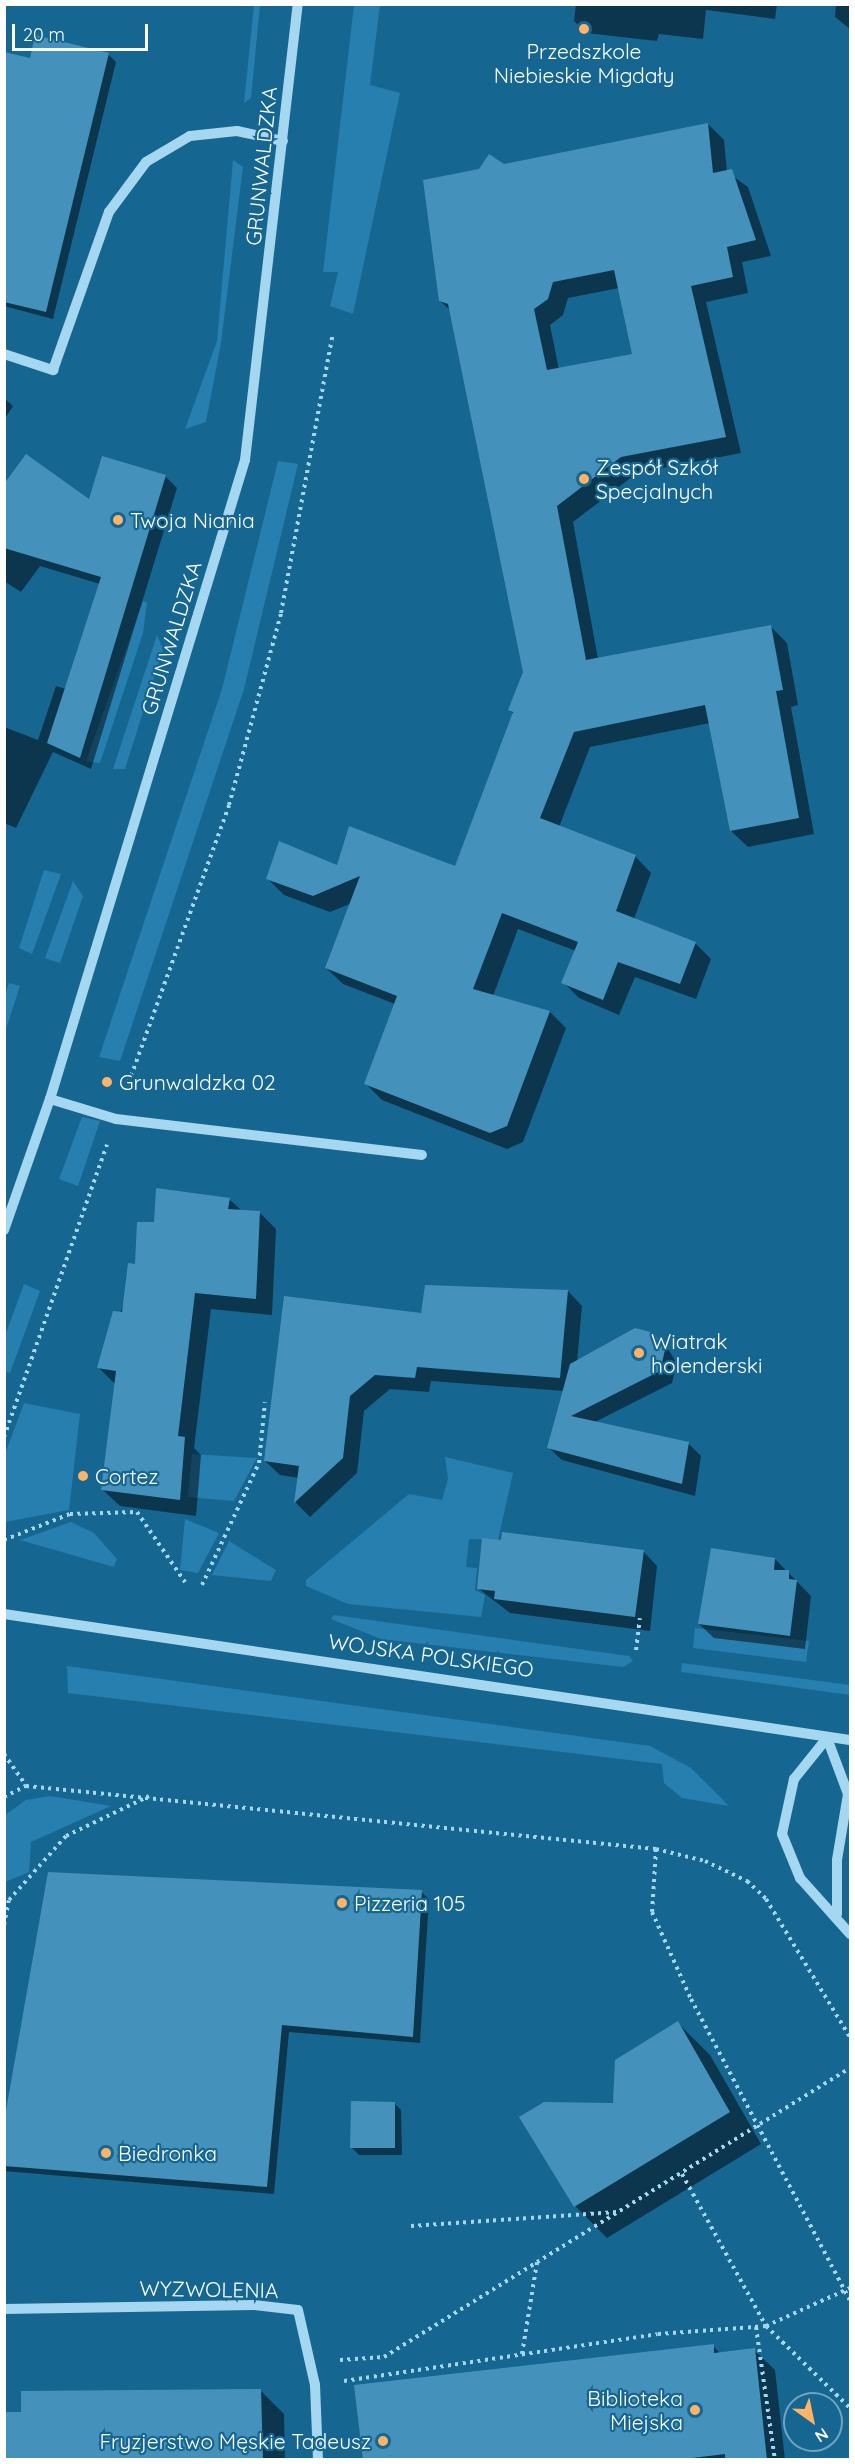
<!DOCTYPE html>
<meta charset="utf-8">
<style>
body{margin:0}
#map{position:relative;width:855px;height:2464px;overflow:hidden;background:#166692;font-family:Quicksand,sans-serif}
div>[style]{position:absolute}
[style*='--x']{left:calc(var(--x)*1px);top:calc(var(--y)*1px);width:calc(var(--w)*1px);rotate:calc(var(--a)*1deg)}
.green>*{inset:0;background:#267faf}
.shadow>*{inset:0;background:#0007}
.building>*{inset:0;background:#4492bc}
.path>*{height:4px;margin-top:-2px;transform-origin:0;background:repeating-linear-gradient(90deg,#a5d7f0 0 3px,transparent 0 7.5px)}
.minor>*{height:10px;margin:-5px;padding:0 5px;transform-origin:5px;border-radius:5px;background:#a5d7f0}
.dots>*{width:16px;height:16px;translate:-50% -50%;box-sizing:border-box;border:3px solid #166692;border-radius:50%}
span{translate:-50% -50%;white-space:nowrap;text-align:center;line-height:1.15;-webkit-text-stroke:4.5px #166692;paint-order:stroke}
.poi-label{font-size:21px;color:#fff}
.left{translate:0 -50%;text-align:left}
.right{translate:-100% -50%;text-align:right}
.street-label{font-size:21px;color:#fff}
.frame{position:absolute;inset:0;border:6px solid #fff;pointer-events:none}
.north{position:absolute;left:783px;top:2392px;width:60px;height:60px;box-sizing:border-box;background:#166692;border:2px solid #73a3be;border-radius:50%;rotate:147deg;font-size:16px;font-weight:700;line-height:24px;text-align:center;color:#fff}
.north::after{content:'';display:block;margin:auto;width:21px;height:27px;background:#ffb365;clip-path:polygon(50% 0,100% 100%,50% 72%,0 100%)}
.scale{position:absolute;left:12px;top:24px;width:136px;height:27px;box-sizing:border-box;border:3px solid #fff;border-top:0;padding-left:8px;font-size:18px;line-height:21px;white-space:nowrap;color:#fff;-webkit-text-stroke:4px #166692;paint-order:stroke}
</style>
<div id="map">
<div class="green">
<div style="clip-path:polygon(254px 5px,260px 5px,251px 98px,244px 103px)"></div>
<div style="clip-path:polygon(354px 5px,380px 5px,370px 85px,400px 93px,353px 314px,330px 306px,338px 272px,323px 272px)"></div>
<div style="clip-path:polygon(233px 160px,243px 167px,221px 343px,206px 422px,185px 429px,217px 341px)"></div>
<div style="clip-path:polygon(278px 461px,298px 464px,244px 689px,120px 1061px,99px 1057px,222px 689px)"></div>
<div style="clip-path:polygon(143px 601px,147px 602px,143px 633px,100px 763px,86px 761px)"></div>
<div style="clip-path:polygon(157px 635px,163px 649px,125px 769px,113px 769px)"></div>
<div style="clip-path:polygon(44px 870px,61px 874px,32px 954px,19px 948px)"></div>
<div style="clip-path:polygon(73px 881px,83px 896px,60px 963px,45px 958px)"></div>
<div style="clip-path:polygon(9px 983px,20px 986px,5px 1032px,5px 996px)"></div>
<div style="clip-path:polygon(82px 1117px,100px 1121px,78px 1186px,59px 1179px)"></div>
<div style="clip-path:polygon(24px 1284px,40px 1291px,10px 1373px,5px 1371px,5px 1336px)"></div>
<div style="clip-path:polygon(24px 1403px,80px 1414px,69px 1510px,5px 1522px,5px 1454px)"></div>
<div style="clip-path:polygon(192px 1454px,257px 1458px,234px 1501px,188px 1497px)"></div>
<div style="clip-path:polygon(445px 1457px,513px 1473px,498px 1540px,469px 1539px,466px 1567px,477px 1568px,475px 1590px,485px 1595px,481px 1617px,348px 1604px,306px 1586px,306px 1580px,409px 1494px,442px 1500px,448px 1479px)"></div>
<div style="clip-path:polygon(185px 1519px,219px 1533px,198px 1573px,180px 1570px)"></div>
<div style="clip-path:polygon(71px 1522px,94px 1533px,117px 1559px,114px 1567px,20px 1540px)"></div>
<div style="clip-path:polygon(229px 1541px,276px 1570px,271px 1581px,212px 1575px)"></div>
<div style="clip-path:polygon(334px 1615px,629px 1656px,633px 1661px,623px 1667px,381px 1639px,331px 1619px)"></div>
<div style="clip-path:polygon(695px 1628px,809px 1641px,806px 1662px,693px 1648px)"></div>
<div style="clip-path:polygon(682px 1663px,850px 1685px,850px 1695px,681px 1672px)"></div>
<div style="clip-path:polygon(67px 1666px,650px 1746px,691px 1768px,729px 1806px,682px 1798px,664px 1783px,662px 1764px,68px 1693px)"></div>
<div style="clip-path:polygon(50px 1796px,111px 1806px,31px 1842px,29px 1872px,5px 1882px,5px 1815px,26px 1800px)"></div>
</div>
<div class="shadow">
<div style="clip-path:polygon(576px 4px,777px 4px,775px 19px,706px 10px,703px 39px,659px 34px,657px 41px,586px 33px,574px 21px)"></div>
<div style="clip-path:polygon(836px 4px,850px 4px,850px 29px,835px 17px)"></div>
<div style="clip-path:polygon(4px 53px,31px 59px,108px 54px,116px 62px,53px 319px,4px 306px)"></div>
<div style="clip-path:polygon(evenodd,708px 124px,724px 140px,727px 172px,748px 187px,771px 256px,742px 262px,748px 293px,706px 302px,741px 453px,637px 473px,573px 522px,598px 659px,771px 627px,787px 643px,798px 705px,791px 707px,814px 834px,748px 847px,731px 831px,710px 723px,590px 747px,559px 827px,635px 856px,651px 873px,634px 919px,695px 943px,711px 959px,696px 999px,635px 977px,619px 1015px,579px 998px,563px 982px,576px 951px,518px 929px,493px 996px,550px 1012px,566px 1028px,523px 1142px,507px 1149px,382px 1100px,366px 1084px,395px 1004px,343px 984px,326px 968px,352px 903px,330px 912px,284px 895px,268px 879px,338px 867px,456px 868px,514px 715px,510px 710px,524px 672px,451px 311px,440px 301px,504px 166px,708px 124px,619px 288px,634px 355px,559px 370px,550px 325px,563px 315px,568px 298px,619px 288px)"></div>
<div style="clip-path:polygon(4px 398px,13px 406px,4px 420px)"></div>
<div style="clip-path:polygon(165px 476px,177px 488px,91px 769px,53px 752px,16px 828px,4px 823px,4px 727px,38px 740px,56px 686px,66px 689px,100px 584px,40px 566px,21px 592px,4px 581px,4px 486px,90px 502px)"></div>
<div style="clip-path:polygon(229px 1199px,242px 1211px,259px 1212px,276px 1229px,272px 1315px,211px 1309px,194px 1448px,201px 1455px,196px 1516px,120px 1506px,103px 1490px,116px 1385px,99px 1368px,155px 1223px)"></div>
<div style="clip-path:polygon(568px 1291px,582px 1306px,577px 1362px,653px 1334px,667px 1347px,677px 1364px,672px 1383px,595px 1422px,688px 1443px,701px 1456px,695px 1496px,562px 1460px,549px 1448px,564px 1391px,431px 1381px,429px 1392px,390px 1389px,364px 1411px,357px 1473px,310px 1517px,296px 1503px,299px 1478px,280px 1475px,265px 1461px,423px 1315px)"></div>
<div style="clip-path:polygon(643px 1551px,657px 1566px,650px 1631px,510px 1613px,479px 1589px)"></div>
<div style="clip-path:polygon(775px 1559px,811px 1596px,805px 1649px,714px 1638px,699px 1624px)"></div>
<div style="clip-path:polygon(421px 1892px,429px 1899px,420px 2043px,289px 2032px,274px 2194px,4px 2171px,4px 2130px)"></div>
<div style="clip-path:polygon(678px 2023px,710px 2055px,761px 2144px,607px 2238px,575px 2206px,614px 2104px)"></div>
<div style="clip-path:polygon(394px 2103px,401px 2110px,402px 2155px,359px 2155px,352px 2148px)"></div>
<div style="clip-path:polygon(713px 2346px,721px 2354px,754px 2350px,775px 2370px,785px 2460px,364px 2460px)"></div>
<div style="clip-path:polygon(261px 2391px,284px 2414px,285px 2460px,4px 2460px,23px 2413px)"></div>
</div>
<div class="building">
<div style="clip-path:polygon(35px 35px,109px 53px,46px 312px,4px 302px,4px 52px,30px 58px)"></div>
<div style="clip-path:polygon(evenodd,708px 123px,713px 173px,732px 169px,756px 240px,727px 247px,733px 277px,691px 286px,726px 437px,621px 457px,557px 506px,586px 660px,771px 625px,783px 690px,776px 691px,799px 818px,730px 831px,705px 705px,574px 732px,540px 818px,636px 855px,616px 911px,696px 942px,680px 984px,618px 962px,603px 1000px,561px 983px,578px 942px,502px 913px,473px 989px,550px 1011px,507px 1126px,490px 1133px,364px 1084px,397px 996px,325px 968px,360px 876px,313px 896px,266px 879px,279px 841px,337px 865px,349px 826px,455px 866px,513px 712px,508px 710px,523px 672px,448px 304px,439px 301px,423px 180px,479px 169px,489px 154px,504px 164px,708px 123px,614px 270px,632px 354px,547px 370px,534px 309px,548px 299px,553px 282px,614px 270px)"></div>
<div style="clip-path:polygon(26px 454px,89px 499px,102px 456px,166px 475px,80px 758px,47px 743px,101px 577px,4px 548px,4px 484px)"></div>
<div style="clip-path:polygon(156px 1188px,230px 1198px,228px 1209px,260px 1211px,256px 1299px,195px 1293px,178px 1436px,185px 1437px,180px 1500px,101px 1490px,116px 1371px,97px 1368px,113px 1311px,122px 1312px,128px 1263px,135px 1264px,137px 1222px,154px 1222px)"></div>
<div style="clip-path:polygon(425px 1285px,568px 1290px,560px 1378px,417px 1367px,415px 1378px,375px 1375px,350px 1396px,343px 1458px,294px 1503px,299px 1466px,264px 1461px,284px 1296px,421px 1313px)"></div>
<div style="clip-path:polygon(635px 1328px,654px 1333px,665px 1350px,660px 1371px,571px 1416px,689px 1442px,682px 1484px,547px 1448px,570px 1364px)"></div>
<div style="clip-path:polygon(502px 1532px,644px 1550px,635px 1617px,494px 1599px,495px 1591px,477px 1589px,482px 1538px,501px 1540px)"></div>
<div style="clip-path:polygon(711px 1548px,775px 1558px,774px 1570px,789px 1570px,789px 1579px,797px 1580px,790px 1636px,698px 1624px)"></div>
<div style="clip-path:polygon(48px 1872px,422px 1890px,413px 2037px,282px 2025px,267px 2187px,4px 2166px,4px 2122px)"></div>
<div style="clip-path:polygon(678px 2021px,730px 2112px,574px 2207px,519px 2117px,544px 2102px,613px 2103px,615px 2060px)"></div>
<div style="clip-path:polygon(351px 2101px,395px 2102px,395px 2148px,350px 2148px)"></div>
<div style="clip-path:polygon(714px 2344px,714px 2353px,755px 2348px,767px 2460px,725px 2460px,725px 2454px,676px 2460px,363px 2460px,354px 2385px)"></div>
<div style="clip-path:polygon(261px 2389px,263px 2460px,4px 2460px,4px 2412px,21px 2412px,21px 2391px)"></div>
</div>
<div class="path">
<div style="--x:126;--y:1090;--w:303;--a:-70.1"></div>
<div style="--x:229;--y:805;--w:199;--a:-74.8"></div>
<div style="--x:281;--y:613;--w:281;--a:-79.5"></div>
<div style="--x:4;--y:1437;--w:310;--a:-70.6"></div>
<div style="--x:4;--y:1540;--w:71;--a:-21.5"></div>
<div style="--x:70;--y:1514;--w:67;--a:-1.7"></div>
<div style="--x:137;--y:1512;--w:85;--a:55.6"></div>
<div style="--x:202;--y:1585;--w:135;--a:-65"></div>
<div style="--x:259;--y:1463;--w:61;--a:-84.4"></div>
<div style="--x:636;--y:1650;--w:32;--a:-83"></div>
<div style="--x:4;--y:1754;--w:39;--a:55"></div>
<div style="--x:26;--y:1786;--w:633;--a:5.71"></div>
<div style="--x:656;--y:1849;--w:50;--a:13.8"></div>
<div style="--x:705;--y:1861;--w:47;--a:25.5"></div>
<div style="--x:747;--y:1881;--w:26;--a:43"></div>
<div style="--x:766;--y:1899;--w:162;--a:58.7"></div>
<div style="--x:4;--y:1797;--w:25;--a:-27"></div>
<div style="--x:656;--y:1849;--w:63;--a:93.6"></div>
<div style="--x:652;--y:1912;--w:95;--a:65.9"></div>
<div style="--x:691;--y:1999;--w:340;--a:62.2"></div>
<div style="--x:4;--y:1925;--w:25;--a:-79"></div>
<div style="--x:9;--y:1900;--w:86;--a:-48.3"></div>
<div style="--x:66;--y:1836;--w:92;--a:-25.7"></div>
<div style="--x:682;--y:2174;--w:174;--a:61.1"></div>
<div style="--x:766;--y:2326;--w:117;--a:44.3"></div>
<div style="--x:411;--y:2226;--w:206;--a:-3.9"></div>
<div style="--x:756;--y:2327;--w:134;--a:81.9"></div>
<div style="--x:522;--y:2354;--w:93;--a:-80.7"></div>
<div style="--x:340;--y:2360;--w:44;--a:-3.9"></div>
<div style="--x:384;--y:2357;--w:548;--a:-31.81"></div>
<div style="--x:344;--y:2381;--w:317;--a:-8.5"></div>
<div style="--x:658;--y:2334;--w:108;--a:-4.2"></div>
<div style="--x:766;--y:2326;--w:92;--a:-24.3"></div>
</div>
<div class="minor">
<div style="--x:4;--y:354;--w:52;--a:18.1"></div>
<div style="--x:53;--y:370;--w:168;--a:-70.5"></div>
<div style="--x:109;--y:212;--w:62;--a:-53.5"></div>
<div style="--x:146;--y:162;--w:51;--a:-30.6"></div>
<div style="--x:190;--y:136;--w:47;--a:-6.1"></div>
<div style="--x:237;--y:131;--w:47;--a:12.3"></div>
<div style="--x:50;--y:1099;--w:69;--a:16.9"></div>
<div style="--x:116;--y:1119;--w:308;--a:6.7"></div>
<div style="--x:4;--y:1230;--w:139;--a:-70.7"></div>
<div style="--x:50;--y:1099;--w:668;--a:-73.03"></div>
<div style="--x:245;--y:460;--w:459;--a:-83.4"></div>
<div style="--x:4;--y:1614;--w:855;--a:8.47"></div>
<div style="--x:827;--y:1738;--w:53;--a:128.8"></div>
<div style="--x:794;--y:1779;--w:56;--a:102.3"></div>
<div style="--x:782;--y:1834;--w:48;--a:67.8"></div>
<div style="--x:800;--y:1878;--w:75;--a:48.2"></div>
<div style="--x:827;--y:1738;--w:60;--a:69.4"></div>
<div style="--x:848;--y:1794;--w:67;--a:99.5"></div>
<div style="--x:837;--y:1860;--w:54;--a:90"></div>
<div style="--x:4;--y:2309;--w:250;--a:-0.9"></div>
<div style="--x:254;--y:2305;--w:44;--a:6.5"></div>
<div style="--x:298;--y:2310;--w:77;--a:77.2"></div>
<div style="--x:315;--y:2385;--w:75;--a:87.7"></div>
</div>
<div class="dots">
<div style="left:584px;top:29px;background:#ffb365"></div>
<div style="left:584px;top:479px;background:#ffb365"></div>
<div style="left:118px;top:520px;background:#ffb365"></div>
<div style="left:107px;top:1082px;background:#ffb365"></div>
<div style="left:639px;top:1353px;background:#ffb365"></div>
<div style="left:83px;top:1476px;background:#ffb365"></div>
<div style="left:342px;top:1903px;background:#ffb365"></div>
<div style="left:106px;top:2153px;background:#ffb365"></div>
<div style="left:695px;top:2410px;background:#ffb365"></div>
<div style="left:383px;top:2441px;background:#ffb365"></div>
</div>
<div class="poi-label">
<span style="left:584px;top:63px">Przedszkole<br>Niebieskie Migdały</span>
<span class="left" style="left:596px;top:479px">Zespół Szkół<br>Specjalnych</span>
<span class="left" style="left:130px;top:520px">Twoja Niania</span>
<span class="left" style="left:119px;top:1082px">Grunwaldzka 02</span>
<span class="left" style="left:651px;top:1353px">Wiatrak<br>holenderski</span>
<span class="left" style="left:95px;top:1476px">Cortez</span>
<span class="left" style="left:354px;top:1903px">Pizzeria 105</span>
<span class="left" style="left:118px;top:2153px">Biedronka</span>
<span class="right" style="left:683px;top:2410px">Biblioteka<br>Miejska</span>
<span class="right" style="left:371px;top:2441px">Fryzjerstwo Męskie Tadeusz</span>
</div>
<div class="street-label">
<span style="left:261px;top:166px;rotate:-84deg">GRUNWALDZKA</span>
<span style="left:171px;top:638px;rotate:-73deg">GRUNWALDZKA</span>
<span style="left:431px;top:1655px;rotate:8deg">WOJSKA POLSKIEGO</span>
<span style="left:209px;top:2289px;rotate:1deg">WYZWOLENIA</span>
</div>
<div class="frame"></div>
<div class="north">N</div>
<div class="scale">20 m</div>
</div>
